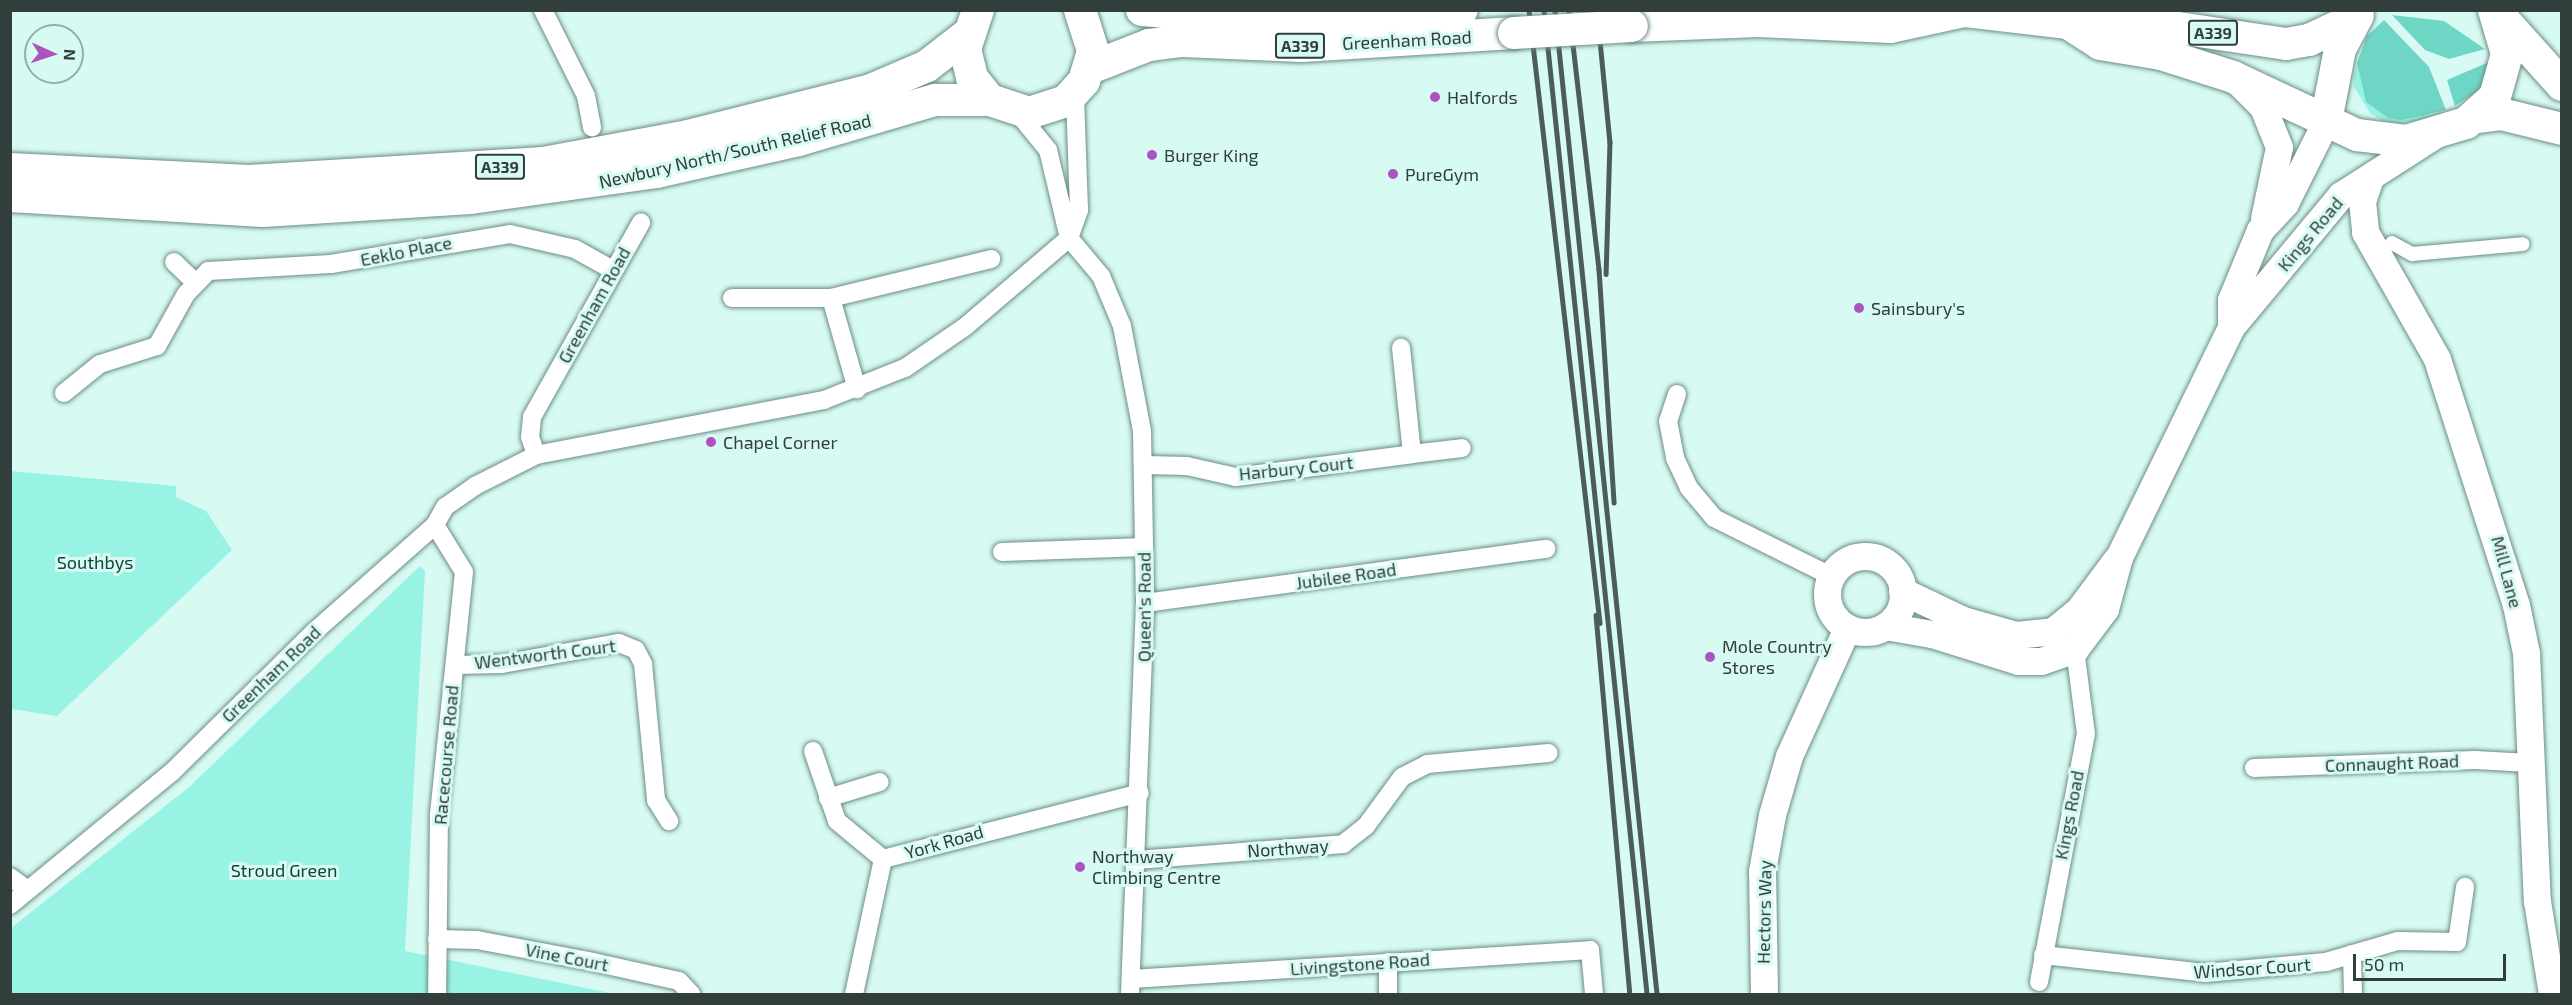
<!DOCTYPE html>
<style>
body{margin:0}
#map{position:relative;width:2572px;height:1005px;overflow:hidden;background:#d7faf3;font-family:"Exo 2",sans-serif}
div>[style]{position:absolute}
[style*='--x']{left:calc(var(--x)*1px);top:calc(var(--y)*1px);width:calc(var(--w)*1px);rotate:calc(var(--a)*1deg)}
.green>*{inset:0;background:#98f3e4}
.forest>*{inset:0;background:#6fd6c5}
.roads{filter:drop-shadow(0 0 2px #6c8c86) drop-shadow(0 0 2px #6c8c86)}
.pedestrian>*{height:14px;margin:-7px;padding:0 7px;transform-origin:7px;border-radius:7px;background:#fff}
.minor>*{height:18px;margin:-9px;padding:0 9px;transform-origin:9px;border-radius:9px;background:#fff}
.secondary>*{height:27px;margin:-13.5px;padding:0 13.5px;transform-origin:13.5px;border-radius:13.5px;background:#fff}
.secondary>.ring{margin:-13.5px;padding:0;box-sizing:content-box;background:none;border:27px solid #fff;border-radius:50%}
.trunk>*{height:32px;margin:-16px;padding:0 16px;transform-origin:16px;border-radius:16px;background:#fff}
.rail>*{height:4.5px;margin:-2.25px;padding:0 2.25px;transform-origin:2.25px;border-radius:2.25px;background:#4c5c5a}
.bridges{filter:drop-shadow(0 0 2px #6c8c86) drop-shadow(0 0 2px #6c8c86)}
.trunk-bridge>*{height:32px;margin:-16px;padding:0 16px;transform-origin:16px;border-radius:16px;background:#fff}
.dots>*{width:16px;height:16px;translate:-50% -50%;box-sizing:border-box;border:3px solid #d7faf3;border-radius:50%}
span{translate:-50% -50%;white-space:nowrap;text-align:center;line-height:1.15;-webkit-text-stroke:6px #d7faf3;paint-order:stroke}
.shield-label span{padding:2px 4px;background:#d7faf3;border:2px solid;border-radius:4px;-webkit-text-stroke-width:0}
.shield-label{font-size:16px;color:#313e3c;font-weight:700}
.street-label{font-size:18px;color:#313e3c}
.poi-label{font-size:18px;color:#313e3c}
.left{translate:0 -50%;text-align:left}
.park-label{font-size:18px;color:#12423b}
.frame{position:absolute;inset:0;border:12px solid #313e3c;pointer-events:none}
.north{position:absolute;left:24px;top:24px;width:60px;height:60px;box-sizing:border-box;background:#d7faf3;border:2px solid #95afaa;border-radius:50%;rotate:93deg;font-size:16px;font-weight:700;line-height:24px;text-align:center;color:#313e3c}
.north::after{content:'';display:block;margin:auto;width:21px;height:27px;background:#ac53c0;clip-path:polygon(50% 0,100% 100%,50% 72%,0 100%)}
.scale{position:absolute;left:2353px;top:954px;width:153px;height:27px;box-sizing:border-box;border:3px solid #313e3c;border-top:0;padding-left:8px;font-size:18px;line-height:21px;white-space:nowrap;color:#313e3c;-webkit-text-stroke:4px #d7faf3;paint-order:stroke}
</style>
<div id="map">
<div class="green">
<div style="clip-path:polygon(2360px 51px,2357px 63px,2430px 115px,2440px 111px,2442px 117px,2389px 125px,2370px 113px,2354px 87px,2354px 76px)"></div>
<div style="clip-path:polygon(10px 471px,176px 486px,176px 497px,206px 511px,232px 550px,57px 716px,11px 709px)"></div>
<div style="clip-path:polygon(420px 566px,425px 571px,405px 951px,615px 994px,11px 994px,11px 928px,188px 788px)"></div>
</div>
<div class="forest">
<div style="clip-path:polygon(2392px 15px,2444px 21px,2485px 49px,2449px 59px,2425px 50px)"></div>
<div style="clip-path:polygon(2384px 20px,2429px 67px,2446px 110px,2402px 120px,2388px 118px,2366px 102px,2357px 63px,2367px 36px)"></div>
<div style="clip-path:polygon(2489px 62px,2479px 90px,2455px 106px,2447px 80px)"></div>
</div>
<div class="roads">
<div class="pedestrian">
<div style="--x:2392;--y:243;--w:23;--a:29"></div>
<div style="--x:2412;--y:254;--w:111;--a:-5.1"></div>
</div>
<div class="minor">
<div style="--x:543;--y:10;--w:96;--a:63.4"></div>
<div style="--x:586;--y:96;--w:32;--a:79"></div>
<div style="--x:1017;--y:112;--w:49;--a:50.8"></div>
<div style="--x:1048;--y:150;--w:90;--a:76.6"></div>
<div style="--x:1069;--y:238;--w:50;--a:49.9"></div>
<div style="--x:1101;--y:276;--w:54;--a:67.2"></div>
<div style="--x:1122;--y:326;--w:107;--a:79.2"></div>
<div style="--x:1142;--y:431;--w:172;--a:89"></div>
<div style="--x:1145;--y:603;--w:391;--a:92.2"></div>
<div style="--x:174;--y:262;--w:29;--a:44"></div>
<div style="--x:732;--y:298;--w:99;--a:0"></div>
<div style="--x:831;--y:298;--w:165;--a:-13.7"></div>
<div style="--x:831;--y:298;--w:95;--a:74.1"></div>
<div style="--x:64;--y:393;--w:46;--a:-38.9"></div>
<div style="--x:100;--y:364;--w:60;--a:-17.5"></div>
<div style="--x:157;--y:346;--w:60;--a:-60.9"></div>
<div style="--x:186;--y:294;--w:32;--a:-46"></div>
<div style="--x:208;--y:271;--w:123;--a:-3.3"></div>
<div style="--x:331;--y:264;--w:181;--a:-9.5"></div>
<div style="--x:510;--y:234;--w:67;--a:13"></div>
<div style="--x:575;--y:249;--w:43;--a:28.9"></div>
<div style="--x:1677;--y:394;--w:28;--a:108"></div>
<div style="--x:1668;--y:421;--w:38;--a:79"></div>
<div style="--x:1675;--y:458;--w:33;--a:65"></div>
<div style="--x:1689;--y:488;--w:39;--a:50"></div>
<div style="--x:1714;--y:518;--w:131;--a:26.4"></div>
<div style="--x:1412;--y:454;--w:50;--a:-6.8"></div>
<div style="--x:536;--y:455;--w:19;--a:-108"></div>
<div style="--x:530;--y:437;--w:20;--a:-84"></div>
<div style="--x:532;--y:417;--w:223;--a:-60.7"></div>
<div style="--x:1145;--y:465;--w:42;--a:1.4"></div>
<div style="--x:1187;--y:466;--w:50;--a:12.7"></div>
<div style="--x:1236;--y:477;--w:177;--a:-7.4"></div>
<div style="--x:1412;--y:454;--w:107;--a:-95.9"></div>
<div style="--x:435;--y:525;--w:55;--a:58.3"></div>
<div style="--x:464;--y:572;--w:244;--a:95.9"></div>
<div style="--x:439;--y:815;--w:179;--a:90.6"></div>
<div style="--x:1002;--y:552;--w:142;--a:-2"></div>
<div style="--x:1145;--y:603;--w:405;--a:-7.7"></div>
<div style="--x:455;--y:665;--w:47;--a:-1.2"></div>
<div style="--x:502;--y:664;--w:119;--a:-10.2"></div>
<div style="--x:619;--y:643;--w:18;--a:22"></div>
<div style="--x:636;--y:650;--w:16;--a:63"></div>
<div style="--x:643;--y:664;--w:137;--a:84.5"></div>
<div style="--x:656;--y:800;--w:25;--a:58"></div>
<div style="--x:813;--y:751;--w:74;--a:71.1"></div>
<div style="--x:837;--y:821;--w:60;--a:39.6"></div>
<div style="--x:2254;--y:768;--w:221;--a:-2.1"></div>
<div style="--x:2475;--y:760;--w:55;--a:3.1"></div>
<div style="--x:828;--y:798;--w:54;--a:-17.1"></div>
<div style="--x:883;--y:859;--w:265;--a:-14.4"></div>
<div style="--x:1137;--y:860;--w:207;--a:-4.4"></div>
<div style="--x:1343;--y:844;--w:29;--a:-38"></div>
<div style="--x:1366;--y:826;--w:61;--a:-53.7"></div>
<div style="--x:1402;--y:777;--w:28;--a:-27"></div>
<div style="--x:1427;--y:764;--w:122;--a:-5.2"></div>
<div style="--x:10;--y:877;--w:22;--a:36"></div>
<div style="--x:10;--y:905;--w:210;--a:-39.4"></div>
<div style="--x:172;--y:772;--w:199;--a:-44.6"></div>
<div style="--x:314;--y:632;--w:162;--a:-41.5"></div>
<div style="--x:435;--y:525;--w:21;--a:-61"></div>
<div style="--x:445;--y:507;--w:37;--a:-35"></div>
<div style="--x:475;--y:486;--w:68;--a:-26.9"></div>
<div style="--x:536;--y:455;--w:293;--a:-10.8"></div>
<div style="--x:824;--y:400;--w:87;--a:-21.6"></div>
<div style="--x:905;--y:368;--w:74;--a:-34.5"></div>
<div style="--x:966;--y:326;--w:135;--a:-40.5"></div>
<div style="--x:1069;--y:238;--w:30;--a:-70"></div>
<div style="--x:1079;--y:210;--w:117;--a:-92"></div>
<div style="--x:437;--y:939;--w:40;--a:1.4"></div>
<div style="--x:477;--y:940;--w:118;--a:10.7"></div>
<div style="--x:593;--y:962;--w:88;--a:12.5"></div>
<div style="--x:679;--y:981;--w:18;--a:47"></div>
<div style="--x:2352;--y:954;--w:40;--a:88.6"></div>
<div style="--x:2043;--y:955;--w:163;--a:6.3"></div>
<div style="--x:2205;--y:973;--w:121;--a:-5.2"></div>
<div style="--x:2326;--y:962;--w:75;--a:-16.3"></div>
<div style="--x:2398;--y:941;--w:59;--a:1"></div>
<div style="--x:2457;--y:942;--w:56;--a:-81.7"></div>
<div style="--x:1388;--y:962;--w:32;--a:90"></div>
<div style="--x:1131;--y:979;--w:460;--a:-3.6"></div>
<div style="--x:1590;--y:950;--w:44;--a:84.8"></div>
<div style="--x:2039;--y:982;--w:252;--a:-79.3"></div>
<div style="--x:2086;--y:734;--w:86;--a:-97.4"></div>
<div style="--x:854;--y:994;--w:138;--a:-77.9"></div>
</div>
<div class="secondary">
<div style="--x:2239;--y:83;--w:34;--a:45"></div>
<div style="--x:2263;--y:107;--w:43;--a:68.2"></div>
<div style="--x:2279;--y:147;--w:73;--a:101.9"></div>
<div style="--x:2370;--y:178;--w:24;--a:109"></div>
<div style="--x:2362;--y:201;--w:31;--a:84"></div>
<div style="--x:2365;--y:232;--w:146;--a:60.4"></div>
<div style="--x:2437;--y:359;--w:258;--a:72.2"></div>
<div style="--x:2516;--y:605;--w:49;--a:78.2"></div>
<div style="--x:2526;--y:653;--w:248;--a:87.5"></div>
<div style="--x:2537;--y:901;--w:94;--a:80.8"></div>
<div style="--x:2231;--y:327;--w:27;--a:-90"></div>
<div style="--x:2231;--y:300;--w:76;--a:-67.5"></div>
<div style="--x:2260;--y:230;--w:37;--a:-47"></div>
<div style="--x:2285;--y:203;--w:92;--a:-63.4"></div>
<div class="ring" style="left:1827px;top:556px;width:49px;height:49px"></div>
<div style="--x:1902;--y:591;--w:68;--a:25.4"></div>
<div style="--x:1963;--y:620;--w:55;--a:15.8"></div>
<div style="--x:2016;--y:635;--w:37;--a:-6"></div>
<div style="--x:2053;--y:631;--w:32;--a:-39"></div>
<div style="--x:1885;--y:626;--w:48;--a:9.7"></div>
<div style="--x:1932;--y:634;--w:90;--a:17.4"></div>
<div style="--x:2018;--y:661;--w:23;--a:0"></div>
<div style="--x:2041;--y:661;--w:36;--a:-19"></div>
<div style="--x:2075;--y:649;--w:50;--a:-53.1"></div>
<div style="--x:2105;--y:609;--w:54;--a:-74.9"></div>
<div style="--x:2119;--y:557;--w:256;--a:-64"></div>
<div style="--x:2231;--y:327;--w:172;--a:-50.2"></div>
<div style="--x:2341;--y:195;--w:109;--a:-32.7"></div>
<div style="--x:2075;--y:628;--w:17;--a:-80"></div>
<div style="--x:2078;--y:611;--w:64;--a:-53.3"></div>
<div style="--x:1764;--y:994;--w:123;--a:-90.9"></div>
<div style="--x:1762;--y:871;--w:57;--a:-79.9"></div>
<div style="--x:1772;--y:815;--w:61;--a:-73.9"></div>
<div style="--x:1789;--y:756;--w:141;--a:-65.6"></div>
</div>
<div class="trunk">
<div style="--x:978;--y:10;--w:41;--a:108.4"></div>
<div style="--x:965;--y:49;--w:30;--a:76"></div>
<div style="--x:972;--y:78;--w:28;--a:51"></div>
<div style="--x:990;--y:100;--w:41;--a:18.4"></div>
<div style="--x:1029;--y:113;--w:39;--a:-18"></div>
<div style="--x:1066;--y:101;--w:27;--a:-48"></div>
<div style="--x:1084;--y:81;--w:31;--a:-73"></div>
<div style="--x:1093;--y:51;--w:43;--a:-107.6"></div>
<div style="--x:1142;--y:10;--w:121;--a:4.7"></div>
<div style="--x:1263;--y:20;--w:199;--a:-2.9"></div>
<div style="--x:1957;--y:10;--w:112;--a:6.7"></div>
<div style="--x:2068;--y:23;--w:37;--a:-9"></div>
<div style="--x:2105;--y:17;--w:183;--a:8.5"></div>
<div style="--x:2286;--y:44;--w:23;--a:-10"></div>
<div style="--x:2309;--y:40;--w:50;--a:-25"></div>
<div style="--x:2502;--y:18;--w:90;--a:48.2"></div>
<div style="--x:2068;--y:23;--w:38;--a:33"></div>
<div style="--x:2100;--y:44;--w:62;--a:9.3"></div>
<div style="--x:2161;--y:54;--w:76;--a:17.7"></div>
<div style="--x:2233;--y:77;--w:137;--a:25.1"></div>
<div style="--x:2357;--y:135;--w:49;--a:7"></div>
<div style="--x:2406;--y:141;--w:63;--a:-16.7"></div>
<div style="--x:2466;--y:123;--w:39;--a:-42"></div>
<div style="--x:2495;--y:97;--w:45;--a:-74.4"></div>
<div style="--x:2507;--y:54;--w:46;--a:-106.5"></div>
<div style="--x:1632;--y:26;--w:126;--a:-2.3"></div>
<div style="--x:1758;--y:21;--w:132;--a:2.6"></div>
<div style="--x:1890;--y:27;--w:72;--a:-12.1"></div>
<div style="--x:1090;--y:68;--w:63;--a:-21.3"></div>
<div style="--x:1149;--y:45;--w:33;--a:-7"></div>
<div style="--x:1182;--y:41;--w:120;--a:2.4"></div>
<div style="--x:1302;--y:46;--w:212;--a:-3.5"></div>
<div style="--x:2477;--y:117;--w:24;--a:-7"></div>
<div style="--x:2501;--y:114;--w:63;--a:13.8"></div>
<div style="--x:2326;--y:121;--w:73;--a:-79"></div>
<div style="--x:2340;--y:49;--w:38;--a:-62"></div>
<div style="--x:10;--y:169;--w:239;--a:2.9"></div>
<div style="--x:249;--y:181;--w:295;--a:-3.5"></div>
<div style="--x:543;--y:163;--w:147;--a:-10.5"></div>
<div style="--x:688;--y:136;--w:189;--a:-14.1"></div>
<div style="--x:871;--y:90;--w:61;--a:-23.2"></div>
<div style="--x:927;--y:66;--w:51;--a:-37.8"></div>
<div style="--x:10;--y:196;--w:253;--a:3.4"></div>
<div style="--x:263;--y:211;--w:208;--a:-3.6"></div>
<div style="--x:471;--y:198;--w:188;--a:-8"></div>
<div style="--x:657;--y:172;--w:146;--a:-12.7"></div>
<div style="--x:799;--y:140;--w:142;--a:-16.4"></div>
<div style="--x:935;--y:100;--w:55;--a:0"></div>
</div>
</div>
<div class="rail">
<div style="--x:1529;--y:10;--w:617;--a:83.39"></div>
<div style="--x:1544;--y:10;--w:989;--a:84.02"></div>
<div style="--x:1555;--y:10;--w:989;--a:84.08"></div>
<div style="--x:1569;--y:10;--w:261;--a:83.4"></div>
<div style="--x:1599;--y:269;--w:234;--a:86.3"></div>
<div style="--x:1597;--y:10;--w:133;--a:84.4"></div>
<div style="--x:1610;--y:142;--w:132;--a:91.7"></div>
<div style="--x:1596;--y:615;--w:381;--a:84.9"></div>
</div>
<div class="bridges">
<div class="trunk-bridge">
<div style="--x:1514;--y:33;--w:118;--a:-3.4"></div>
</div>
</div>
<div class="dots">
<div style="left:1435px;top:97px;background:#ac53c0"></div>
<div style="left:1152px;top:155px;background:#ac53c0"></div>
<div style="left:1393px;top:174px;background:#ac53c0"></div>
<div style="left:1859px;top:308px;background:#ac53c0"></div>
<div style="left:711px;top:442px;background:#ac53c0"></div>
<div style="left:1710px;top:657px;background:#ac53c0"></div>
<div style="left:1080px;top:867px;background:#ac53c0"></div>
</div>
<div class="shield-label">
<span style="left:2213px;top:33px">A339</span>
<span style="left:1300px;top:46px">A339</span>
<span style="left:500px;top:167px">A339</span>
</div>
<div class="street-label">
<span style="left:1407px;top:40px;rotate:-3deg">Greenham Road</span>
<span style="left:735px;top:151px;rotate:-13deg">Newbury North/South Relief Road</span>
<span style="left:2310px;top:234px;rotate:-50deg">Kings Road</span>
<span style="left:406px;top:251px;rotate:-11deg">Eeklo Place</span>
<span style="left:594px;top:305px;rotate:-61deg">Greenham Road</span>
<span style="left:1296px;top:468px;rotate:-6deg">Harbury Court</span>
<span style="left:2507px;top:572px;rotate:75deg">Mill Lane</span>
<span style="left:1346px;top:576px;rotate:-8deg">Jubilee Road</span>
<span style="left:1144px;top:607px;rotate:-90deg">Queen's Road</span>
<span style="left:545px;top:654px;rotate:-7deg">Wentworth Court</span>
<span style="left:271px;top:674px;rotate:-44deg">Greenham Road</span>
<span style="left:446px;top:755px;rotate:-85deg">Racecourse Road</span>
<span style="left:2392px;top:763px;rotate:-2deg">Connaught Road</span>
<span style="left:2069px;top:815px;rotate:-79deg">Kings Road</span>
<span style="left:944px;top:842px;rotate:-16deg">York Road</span>
<span style="left:1288px;top:848px;rotate:-4deg">Northway</span>
<span style="left:1764px;top:912px;rotate:-89deg">Hectors Way</span>
<span style="left:567px;top:957px;rotate:11deg">Vine Court</span>
<span style="left:1360px;top:964px;rotate:-4deg">Livingstone Road</span>
<span style="left:2252px;top:968px;rotate:-4deg">Windsor Court</span>
</div>
<div class="poi-label">
<span class="left" style="left:1447px;top:97px">Halfords</span>
<span class="left" style="left:1164px;top:155px">Burger King</span>
<span class="left" style="left:1405px;top:174px">PureGym</span>
<span class="left" style="left:1871px;top:308px">Sainsbury's</span>
<span class="left" style="left:723px;top:442px">Chapel Corner</span>
<span class="left" style="left:1722px;top:657px">Mole Country<br>Stores</span>
<span class="left" style="left:1092px;top:867px">Northway<br>Climbing Centre</span>
</div>
<div class="park-label">
<span style="left:95px;top:562px">Southbys</span>
<span style="left:284px;top:870px">Stroud Green</span>
</div>
<div class="frame"></div>
<div class="north">N</div>
<div class="scale">50 m</div>
</div>
